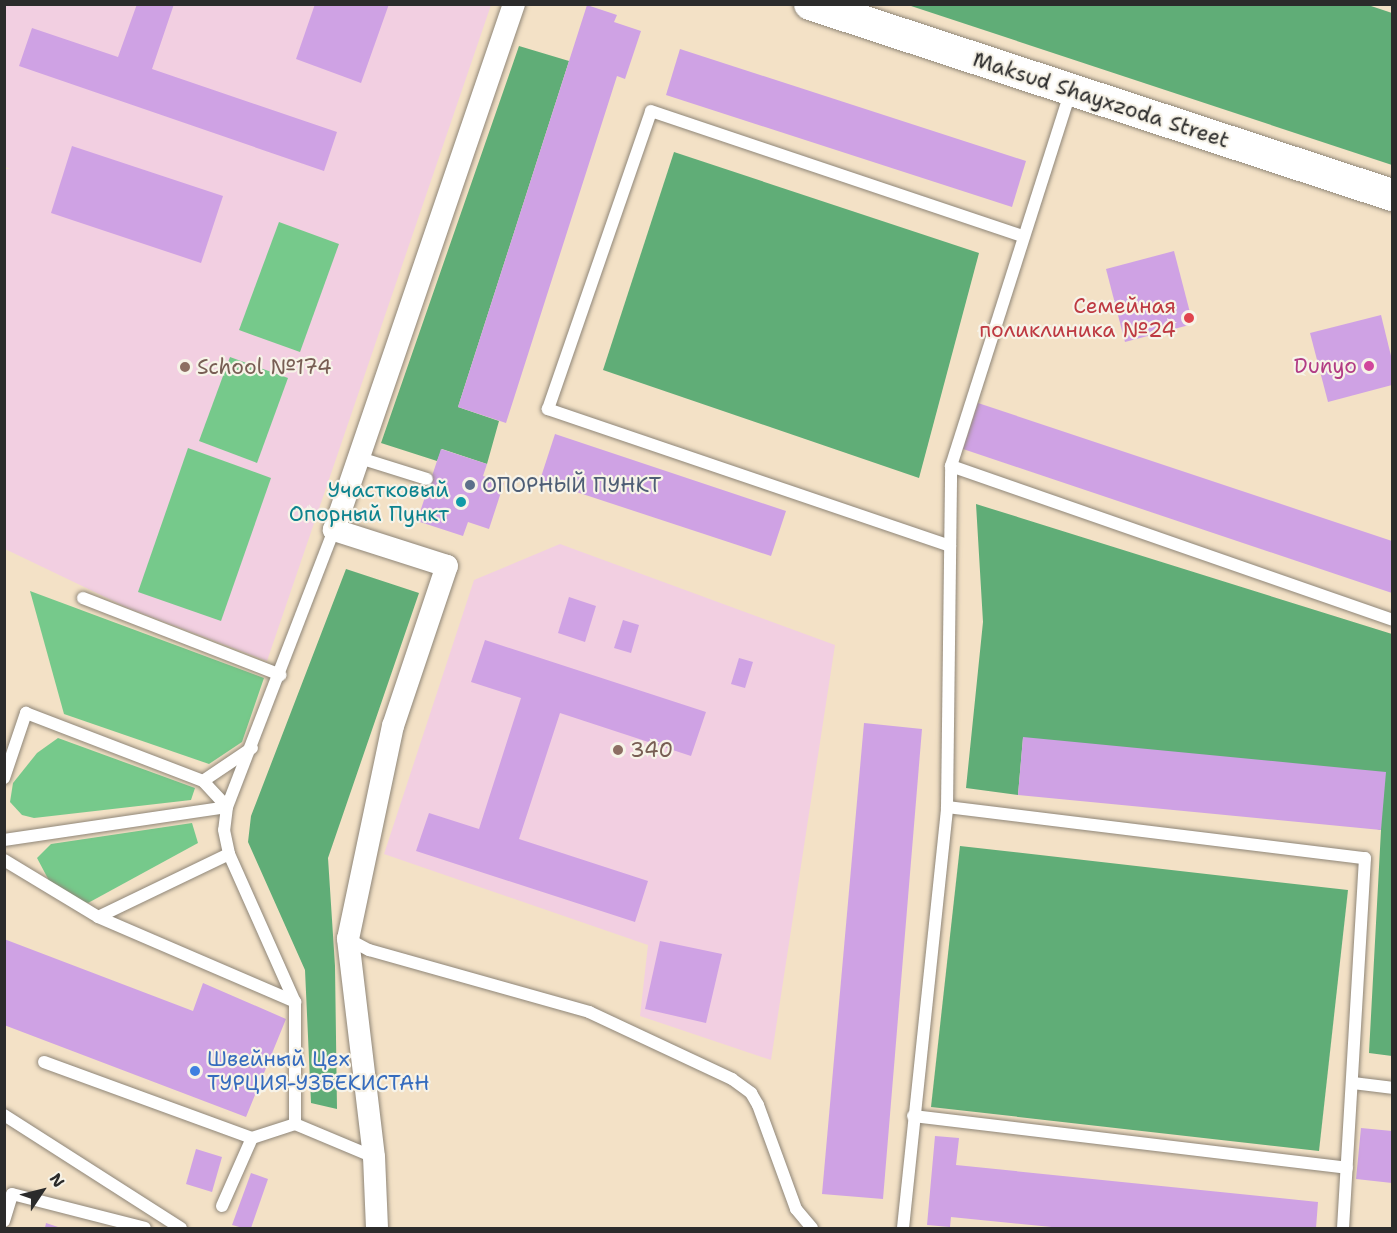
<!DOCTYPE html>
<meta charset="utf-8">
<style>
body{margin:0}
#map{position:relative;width:1397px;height:1233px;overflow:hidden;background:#f3e1c6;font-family:"Shantell Sans",sans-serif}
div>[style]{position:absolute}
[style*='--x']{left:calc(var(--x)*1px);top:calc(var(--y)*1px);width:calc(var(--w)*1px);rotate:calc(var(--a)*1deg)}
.built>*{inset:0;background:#f2cfe1}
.green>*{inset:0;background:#76c98b}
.forest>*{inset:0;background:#60ad77}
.building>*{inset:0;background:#cfa2e4}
.roads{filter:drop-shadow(0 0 2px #8f8678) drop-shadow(0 0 2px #8f8678)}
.lane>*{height:12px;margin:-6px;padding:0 6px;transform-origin:6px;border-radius:6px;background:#fff}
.street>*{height:22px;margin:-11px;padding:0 11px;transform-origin:11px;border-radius:11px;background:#fff}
.secondary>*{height:32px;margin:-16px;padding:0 16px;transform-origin:16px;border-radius:16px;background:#fff}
.dots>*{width:16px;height:16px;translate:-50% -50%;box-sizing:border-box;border:3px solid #f7f3e8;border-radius:50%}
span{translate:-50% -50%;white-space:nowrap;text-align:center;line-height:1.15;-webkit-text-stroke:4.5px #f7f3e8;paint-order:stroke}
.street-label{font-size:21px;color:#2b2b2b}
.health-label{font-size:21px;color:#be3a42}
.right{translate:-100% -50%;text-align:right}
.hotel-label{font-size:21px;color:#b23c85}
.education-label{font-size:21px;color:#785e54}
.left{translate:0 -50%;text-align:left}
.service-label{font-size:21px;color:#4e5e75}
.culture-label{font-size:21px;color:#0d838f}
.shop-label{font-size:21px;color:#366cbe}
.frame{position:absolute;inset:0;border:6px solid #2b2b2b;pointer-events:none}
.north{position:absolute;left:12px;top:1161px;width:60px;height:60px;-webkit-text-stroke:4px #f7f3e8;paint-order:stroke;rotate:55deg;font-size:16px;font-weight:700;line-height:24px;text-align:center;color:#2b2b2b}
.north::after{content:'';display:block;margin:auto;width:21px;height:27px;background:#2b2b2b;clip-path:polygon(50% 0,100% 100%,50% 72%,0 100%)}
</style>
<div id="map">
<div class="built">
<div style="clip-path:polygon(5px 5px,491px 5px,267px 661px,128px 608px,5px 549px,4px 169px,10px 169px,5px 167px)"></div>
<div style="clip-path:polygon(560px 544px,835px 645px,771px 1060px,640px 1016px,648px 945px,384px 854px,474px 580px)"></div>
</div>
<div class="green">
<div style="clip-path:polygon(279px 222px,339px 244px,300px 352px,239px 330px)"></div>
<div style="clip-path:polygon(230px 357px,288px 378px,257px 463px,199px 441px)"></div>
<div style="clip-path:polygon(188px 448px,271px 478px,221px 621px,138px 592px)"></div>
<div style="clip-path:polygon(30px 591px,264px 678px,242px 742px,209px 764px,64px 714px)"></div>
<div style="clip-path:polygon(58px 738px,195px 788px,191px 800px,34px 818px,22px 815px,10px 802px,13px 783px,37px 753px)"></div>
<div style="clip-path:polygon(192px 823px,198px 843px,88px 903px,54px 890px,37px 858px,51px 844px)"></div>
</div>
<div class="forest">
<div style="clip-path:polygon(908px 5px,1368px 5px,1392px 13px,1392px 165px)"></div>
<div style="clip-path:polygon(519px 46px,569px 61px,458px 407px,499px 421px,487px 464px,442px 449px,437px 461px,381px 443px)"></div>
<div style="clip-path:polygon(674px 152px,979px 253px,919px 478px,603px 370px)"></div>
<div style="clip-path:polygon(976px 504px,1392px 634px,1392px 1056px,1369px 1053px,1381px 830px,1023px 738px,1018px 795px,966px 788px,983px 622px)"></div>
<div style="clip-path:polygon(346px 569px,419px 593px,328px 858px,335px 966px,337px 1109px,311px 1103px,305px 970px,248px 842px,251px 816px)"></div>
<div style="clip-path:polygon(960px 846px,1348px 890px,1319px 1151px,931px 1107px)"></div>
</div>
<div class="building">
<div style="clip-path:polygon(137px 4px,174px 4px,152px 69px,337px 132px,324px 171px,19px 66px,32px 28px,118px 57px)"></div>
<div style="clip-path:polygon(315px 4px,389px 4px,361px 83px,296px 59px)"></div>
<div style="clip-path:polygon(587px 5px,617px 15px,614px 22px,641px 31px,625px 79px,617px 76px,506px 423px,458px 407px)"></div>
<div style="clip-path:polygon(680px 49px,1026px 161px,1012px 207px,666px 95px)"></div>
<div style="clip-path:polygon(72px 146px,223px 196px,201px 263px,51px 213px)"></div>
<div style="clip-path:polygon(1174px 251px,1193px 324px,1125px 342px,1106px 269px)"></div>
<div style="clip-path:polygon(1381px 315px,1392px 360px,1392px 385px,1328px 402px,1310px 333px)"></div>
<div style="clip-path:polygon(978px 403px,1392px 541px,1392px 593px,963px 449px)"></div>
<div style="clip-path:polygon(555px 434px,786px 511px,771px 556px,540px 480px)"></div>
<div style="clip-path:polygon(441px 449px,487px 464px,483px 476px,504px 483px,489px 529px,468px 522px,463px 536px,417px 521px)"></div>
<div style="clip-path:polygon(569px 597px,596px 606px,585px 642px,558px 633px)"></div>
<div style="clip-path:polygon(623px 620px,639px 625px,631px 653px,614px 648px)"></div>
<div style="clip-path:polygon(485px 640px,706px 712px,691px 756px,560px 713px,519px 839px,648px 881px,635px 922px,416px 851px,429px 813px,479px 829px,521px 698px,471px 682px)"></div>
<div style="clip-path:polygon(739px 658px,753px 662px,745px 688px,731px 684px)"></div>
<div style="clip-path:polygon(864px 723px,922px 729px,883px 1199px,822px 1194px)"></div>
<div style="clip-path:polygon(1023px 737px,1386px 772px,1381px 830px,1018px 795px)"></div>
<div style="clip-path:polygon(4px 939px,193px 1011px,203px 983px,286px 1019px,246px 1117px,4px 1025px)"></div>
<div style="clip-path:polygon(660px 941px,722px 954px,706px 1023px,645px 1009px)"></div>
<div style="clip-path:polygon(1361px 1128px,1392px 1131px,1392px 1183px,1356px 1179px)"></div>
<div style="clip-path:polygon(935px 1136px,959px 1138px,956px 1165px,1318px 1202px,1316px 1228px,1062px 1228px,951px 1217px,950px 1227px,927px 1225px)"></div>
<div style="clip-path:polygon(196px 1149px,222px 1157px,212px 1192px,186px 1184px)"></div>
<div style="clip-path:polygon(251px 1173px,268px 1179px,251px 1228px,243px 1228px,232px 1225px)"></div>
<div style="clip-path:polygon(46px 1223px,61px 1228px,45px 1228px)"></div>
</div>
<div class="roads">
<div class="lane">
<div style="--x:360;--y:458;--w:70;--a:17.4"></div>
<div style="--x:951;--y:466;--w:467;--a:19.2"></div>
<div style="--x:950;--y:546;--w:425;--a:-161.2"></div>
<div style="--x:548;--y:409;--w:315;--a:-70.9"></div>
<div style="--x:651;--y:111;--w:392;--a:18.6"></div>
<div style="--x:83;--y:598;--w:212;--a:21.3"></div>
<div style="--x:4;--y:778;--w:69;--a:-71.3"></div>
<div style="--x:26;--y:713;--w:190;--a:21"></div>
<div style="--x:203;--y:781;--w:35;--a:47"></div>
<div style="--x:227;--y:807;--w:23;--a:97"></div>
<div style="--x:224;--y:830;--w:25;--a:78"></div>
<div style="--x:229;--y:854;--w:145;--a:154.3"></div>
<div style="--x:203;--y:781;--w:59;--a:-34"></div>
<div style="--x:947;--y:807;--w:421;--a:7"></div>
<div style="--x:1365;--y:858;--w:371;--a:93.4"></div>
<div style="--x:4;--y:840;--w:225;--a:-8.4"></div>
<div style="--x:227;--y:807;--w:297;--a:-68.9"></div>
<div style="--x:229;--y:854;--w:162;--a:66"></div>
<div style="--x:295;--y:1002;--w:122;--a:90"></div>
<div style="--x:295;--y:1124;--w:86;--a:22.7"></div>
<div style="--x:4;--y:860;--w:110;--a:31.2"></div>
<div style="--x:98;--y:917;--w:215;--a:23.3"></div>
<div style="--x:348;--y:939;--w:24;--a:28"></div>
<div style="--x:369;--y:950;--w:229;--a:15.7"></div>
<div style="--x:589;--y:1012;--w:158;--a:25.1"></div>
<div style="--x:732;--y:1079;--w:24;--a:36"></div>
<div style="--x:751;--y:1093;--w:14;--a:60"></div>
<div style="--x:758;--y:1105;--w:111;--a:69.9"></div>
<div style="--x:796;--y:1209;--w:25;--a:50"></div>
<div style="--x:44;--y:1062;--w:221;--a:20.1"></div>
<div style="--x:252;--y:1138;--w:45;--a:-18"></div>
<div style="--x:1353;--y:1083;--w:39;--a:7"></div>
<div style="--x:4;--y:1115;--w:210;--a:32.6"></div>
<div style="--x:913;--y:1116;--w:437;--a:6.8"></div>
<div style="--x:222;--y:1206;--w:74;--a:-66.2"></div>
<div style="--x:4;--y:1221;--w:28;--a:-73"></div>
<div style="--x:12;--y:1194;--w:137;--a:14.3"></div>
<div style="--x:903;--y:1228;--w:423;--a:-84"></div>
<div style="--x:947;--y:807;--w:341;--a:-89.3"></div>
<div style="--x:951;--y:466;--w:395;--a:-72.3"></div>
</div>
<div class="street">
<div style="--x:377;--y:1228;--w:71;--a:-92.4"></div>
<div style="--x:374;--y:1157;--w:220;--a:-96.8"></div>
<div style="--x:348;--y:939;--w:218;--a:-78.1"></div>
<div style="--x:393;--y:726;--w:169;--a:-71.4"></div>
<div style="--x:447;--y:566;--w:119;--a:-162.3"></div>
<div style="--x:334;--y:530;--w:556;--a:-71.11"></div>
</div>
<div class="secondary">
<div style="--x:810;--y:4;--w:613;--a:18.17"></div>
</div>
</div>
<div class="dots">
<div style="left:1189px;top:318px;background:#e0444e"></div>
<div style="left:1369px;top:366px;background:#d1479c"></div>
<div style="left:185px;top:367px;background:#8d6e63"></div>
<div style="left:470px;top:485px;background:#5c6f8a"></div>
<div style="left:461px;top:502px;background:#0f9aa8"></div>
<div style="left:618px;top:750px;background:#8d6e63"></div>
<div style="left:195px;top:1071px;background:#3f7fe0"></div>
</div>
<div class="street-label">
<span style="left:1101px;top:100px;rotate:18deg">Maksud Shayxzoda Street</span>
</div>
<div class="health-label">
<span class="right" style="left:1176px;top:318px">Семейная<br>поликлиника №24</span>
</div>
<div class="hotel-label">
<span class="right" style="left:1357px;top:366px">Dunyo</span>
</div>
<div class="education-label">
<span class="left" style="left:197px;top:367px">School №174</span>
<span class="left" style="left:630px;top:750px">340</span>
</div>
<div class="service-label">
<span class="left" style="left:482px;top:485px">ОПОРНЫЙ ПУНКТ</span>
</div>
<div class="culture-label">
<span class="right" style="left:449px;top:502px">Участковый<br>Опорный Пункт</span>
</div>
<div class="shop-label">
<span class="left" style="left:207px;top:1071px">Швейный Цех<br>ТУРЦИЯ-УЗБЕКИСТАН</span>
</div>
<div class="frame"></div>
<div class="north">N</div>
</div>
